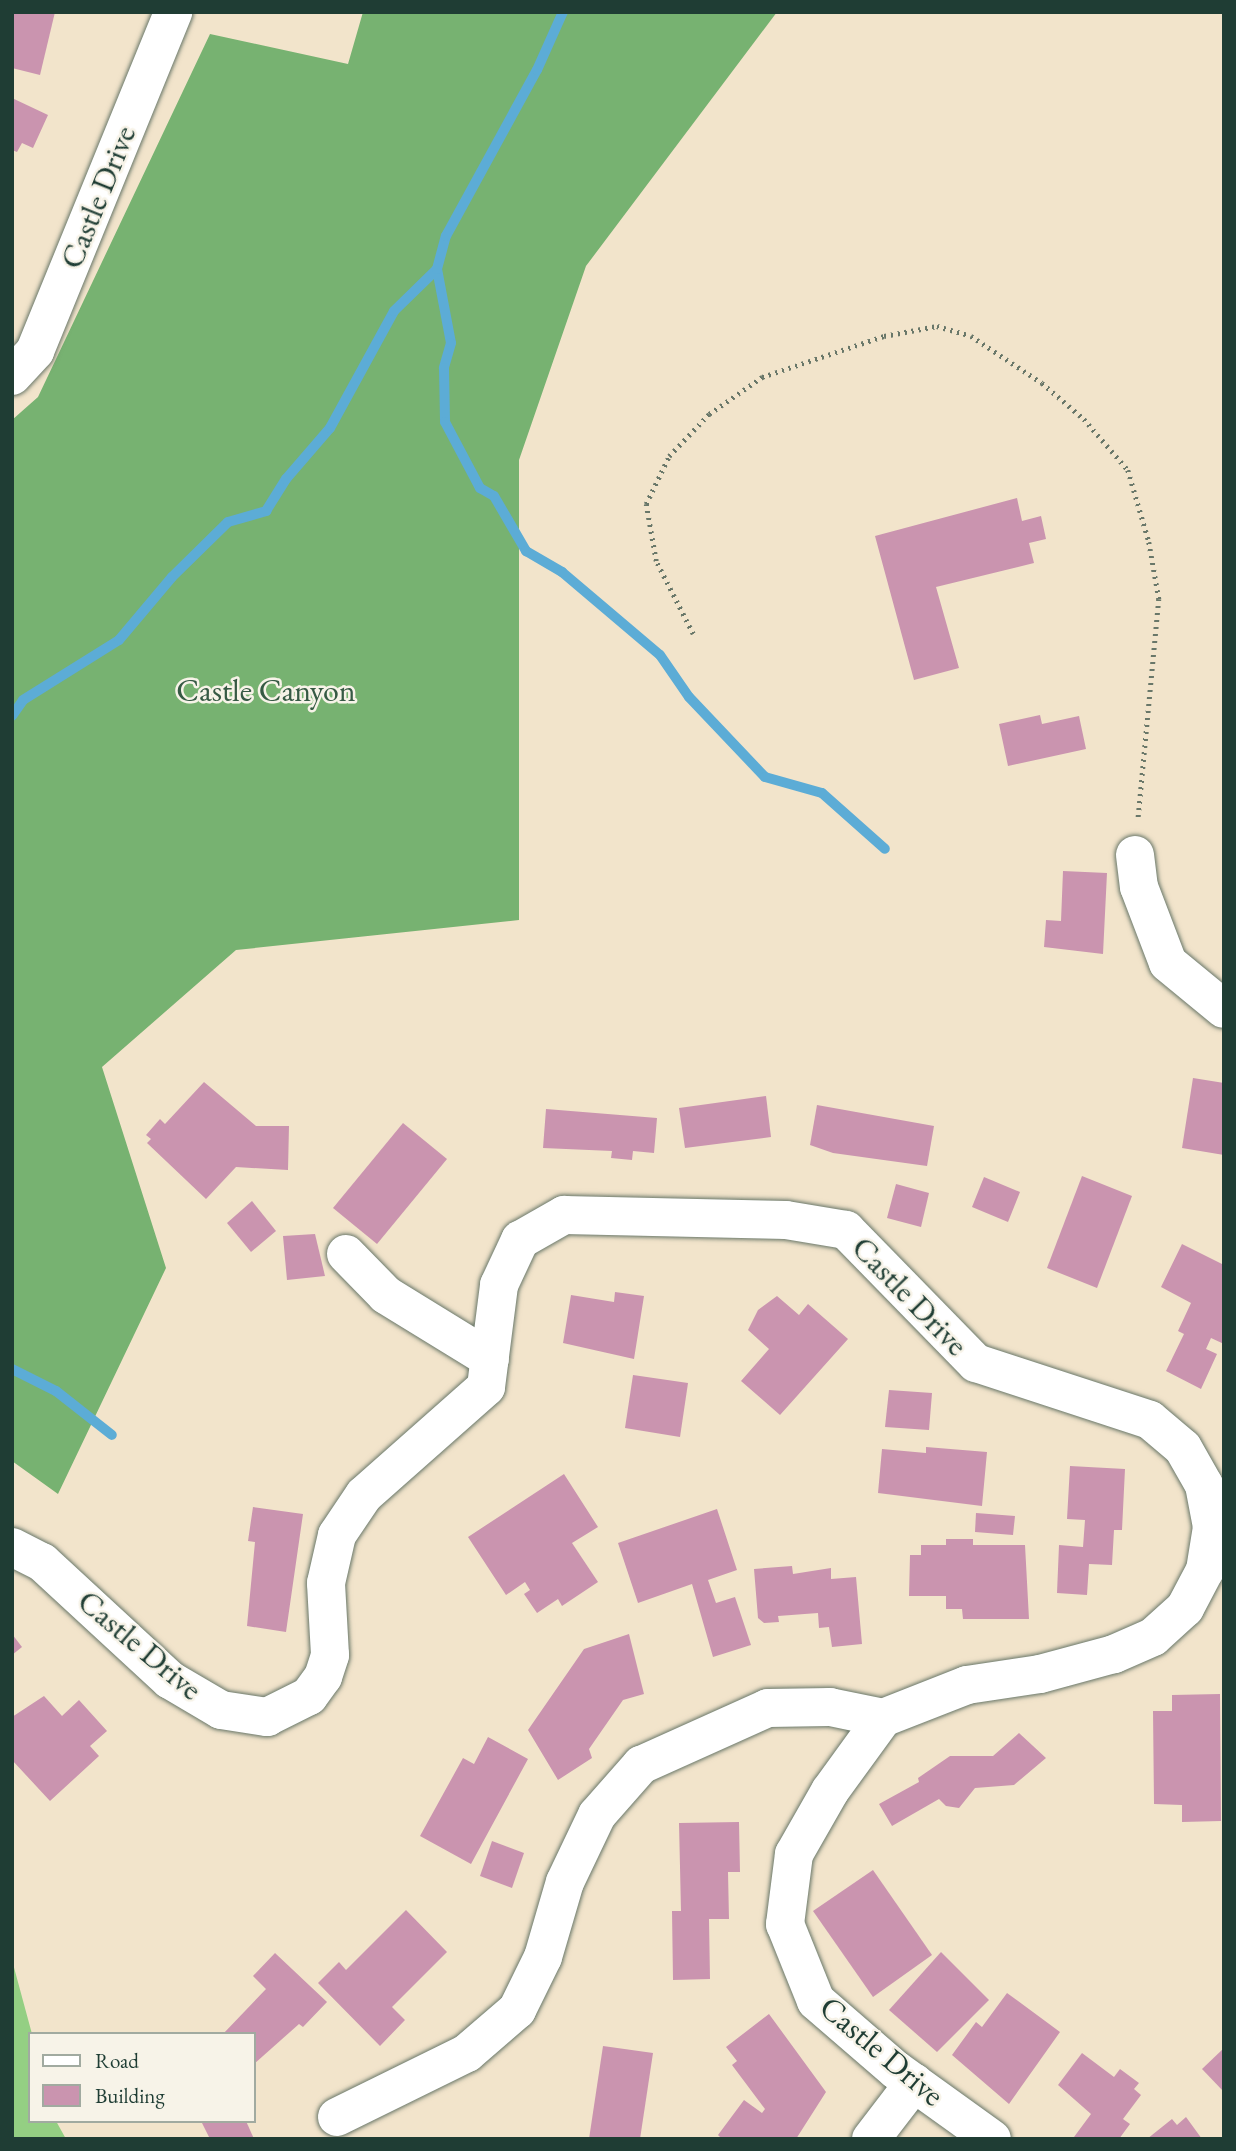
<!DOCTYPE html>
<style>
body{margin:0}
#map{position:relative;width:1236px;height:2151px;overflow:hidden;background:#f2e4cb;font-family:"EB Garamond",serif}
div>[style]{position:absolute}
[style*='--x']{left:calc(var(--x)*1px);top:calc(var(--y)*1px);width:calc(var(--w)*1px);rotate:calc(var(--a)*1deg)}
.green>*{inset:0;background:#94cf83}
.forest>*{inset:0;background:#77b271}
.stream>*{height:10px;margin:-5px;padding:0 5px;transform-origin:5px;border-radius:5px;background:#5cacd6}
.building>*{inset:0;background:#ca94af}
.path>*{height:4.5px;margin-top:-2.25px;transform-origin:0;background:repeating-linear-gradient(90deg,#697769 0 2px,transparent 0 7px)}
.roads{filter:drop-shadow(0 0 2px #697769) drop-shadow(0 0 2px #697769)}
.minor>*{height:38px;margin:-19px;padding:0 19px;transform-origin:19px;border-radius:19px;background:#fff}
span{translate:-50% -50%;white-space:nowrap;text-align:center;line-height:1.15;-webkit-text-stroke:5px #f7f3e8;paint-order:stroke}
.street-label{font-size:32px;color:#1f3d34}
.park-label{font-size:32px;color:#365a44}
.frame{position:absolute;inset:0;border:14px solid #1f3d34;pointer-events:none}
.legend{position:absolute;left:28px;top:2032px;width:228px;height:91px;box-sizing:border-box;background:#f7f3e8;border:2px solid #a1aaa0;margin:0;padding:9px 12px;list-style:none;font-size:21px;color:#1f3d34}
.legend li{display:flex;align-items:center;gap:14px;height:35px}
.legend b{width:35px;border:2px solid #a1aaa0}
</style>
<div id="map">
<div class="green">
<div style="clip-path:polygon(12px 1960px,32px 2034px,30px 2121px,56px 2121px,66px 2139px,12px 2139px)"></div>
</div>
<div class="forest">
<div style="clip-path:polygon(363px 12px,777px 12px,586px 266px,519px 460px,519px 920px,236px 950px,102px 1067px,166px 1268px,58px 1494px,12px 1461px,12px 420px,38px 397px,210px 34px,348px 64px)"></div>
</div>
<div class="stream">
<div style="--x:437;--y:269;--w:75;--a:79.3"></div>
<div style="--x:451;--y:343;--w:26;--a:106"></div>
<div style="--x:444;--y:368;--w:54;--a:88.9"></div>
<div style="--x:445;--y:422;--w:75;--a:62.1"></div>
<div style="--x:480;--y:488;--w:16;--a:30"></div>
<div style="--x:494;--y:496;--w:64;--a:59.8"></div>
<div style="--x:526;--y:551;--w:42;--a:30.3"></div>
<div style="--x:562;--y:572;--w:128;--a:40.3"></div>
<div style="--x:660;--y:655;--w:51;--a:55.4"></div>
<div style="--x:689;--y:697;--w:110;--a:46.5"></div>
<div style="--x:765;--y:777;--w:59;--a:15.7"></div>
<div style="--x:822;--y:793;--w:84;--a:41.6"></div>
<div style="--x:12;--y:716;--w:19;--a:-55"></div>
<div style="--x:23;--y:700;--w:113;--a:-32"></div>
<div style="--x:119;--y:640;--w:82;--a:-49.9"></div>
<div style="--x:172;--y:577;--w:78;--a:-44.5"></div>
<div style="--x:228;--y:522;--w:40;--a:-16"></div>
<div style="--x:266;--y:511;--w:38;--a:-58"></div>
<div style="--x:286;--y:479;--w:67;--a:-49.2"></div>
<div style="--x:330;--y:428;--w:133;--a:-61.3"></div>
<div style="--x:394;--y:311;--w:60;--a:-44.3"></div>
<div style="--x:437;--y:269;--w:34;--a:-75"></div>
<div style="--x:446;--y:236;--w:189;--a:-61.3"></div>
<div style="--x:537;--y:70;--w:64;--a:-65.9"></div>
<div style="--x:12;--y:1369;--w:49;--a:26.6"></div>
<div style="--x:56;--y:1391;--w:71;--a:38.2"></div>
</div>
<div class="building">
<div style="clip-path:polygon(12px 12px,55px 12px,40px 75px,12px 68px)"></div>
<div style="clip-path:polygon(12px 98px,48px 115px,33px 148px,22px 143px,17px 152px,12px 150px)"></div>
<div style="clip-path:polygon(1017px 498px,1022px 521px,1041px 516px,1046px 539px,1029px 543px,1034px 563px,936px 587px,959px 668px,914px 680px,875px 536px)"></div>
<div style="clip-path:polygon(1040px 715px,1042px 724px,1079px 716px,1086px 749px,1008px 766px,999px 724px)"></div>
<div style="clip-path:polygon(1063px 871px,1107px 873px,1103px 954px,1044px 947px,1046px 920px,1061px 921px)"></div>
<div style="clip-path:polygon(1193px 1078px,1224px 1083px,1224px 1155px,1182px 1148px)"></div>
<div style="clip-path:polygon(204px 1082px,256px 1126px,289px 1126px,288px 1170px,236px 1167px,206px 1199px,147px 1143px,151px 1139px,146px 1135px,160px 1119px,165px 1124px)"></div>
<div style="clip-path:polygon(766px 1096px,771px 1137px,685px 1148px,679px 1108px)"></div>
<div style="clip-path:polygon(817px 1105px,934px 1126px,927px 1166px,833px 1153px,810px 1145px)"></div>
<div style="clip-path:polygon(546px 1109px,657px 1118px,654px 1153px,633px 1151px,632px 1160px,611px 1158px,612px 1151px,543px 1148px)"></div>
<div style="clip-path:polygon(403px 1123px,447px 1159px,377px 1244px,333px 1208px)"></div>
<div style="clip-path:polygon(1082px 1176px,1132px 1196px,1097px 1288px,1047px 1268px)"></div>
<div style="clip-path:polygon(984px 1177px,1020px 1192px,1008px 1222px,972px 1207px)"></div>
<div style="clip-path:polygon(896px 1184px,929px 1193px,921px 1227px,887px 1218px)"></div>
<div style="clip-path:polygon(252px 1201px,276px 1231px,251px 1252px,227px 1223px)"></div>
<div style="clip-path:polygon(315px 1234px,325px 1276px,287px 1280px,283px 1236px)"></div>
<div style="clip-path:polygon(1182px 1244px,1224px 1265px,1224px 1344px,1211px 1338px,1206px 1349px,1217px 1354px,1201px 1389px,1166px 1371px,1184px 1334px,1178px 1331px,1191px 1303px,1161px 1287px)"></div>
<div style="clip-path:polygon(615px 1292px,644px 1296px,634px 1359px,563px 1343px,571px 1295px,614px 1302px)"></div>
<div style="clip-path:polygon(777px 1296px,799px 1315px,808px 1304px,848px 1339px,780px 1415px,741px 1381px,769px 1349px,748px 1330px,758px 1310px)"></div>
<div style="clip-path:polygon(633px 1375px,688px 1383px,680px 1437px,625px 1428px)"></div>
<div style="clip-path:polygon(889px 1390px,932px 1393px,929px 1430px,885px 1427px)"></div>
<div style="clip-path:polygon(926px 1447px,987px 1452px,982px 1506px,878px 1493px,882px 1449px,926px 1453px)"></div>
<div style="clip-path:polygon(1070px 1466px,1125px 1469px,1122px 1530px,1114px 1530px,1112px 1565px,1089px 1564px,1087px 1595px,1057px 1593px,1059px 1545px,1083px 1547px,1085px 1520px,1067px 1519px)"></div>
<div style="clip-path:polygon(564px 1474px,598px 1527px,572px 1543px,598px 1582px,562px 1606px,558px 1599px,537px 1613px,524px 1594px,530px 1590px,525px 1582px,506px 1595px,468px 1537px)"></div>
<div style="clip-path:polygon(253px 1507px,303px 1514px,286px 1632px,247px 1626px,255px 1542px,248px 1541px)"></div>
<div style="clip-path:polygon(717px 1509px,737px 1570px,708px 1580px,716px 1603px,735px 1597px,751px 1645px,713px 1657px,692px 1584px,638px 1603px,618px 1543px)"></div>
<div style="clip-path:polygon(976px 1513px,1015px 1516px,1013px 1535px,975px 1532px)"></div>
<div style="clip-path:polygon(946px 1539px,973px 1539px,973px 1545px,1025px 1545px,1029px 1619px,963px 1619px,962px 1609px,946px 1609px,946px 1596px,909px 1596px,910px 1555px,921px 1555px,921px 1545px,946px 1545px)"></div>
<div style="clip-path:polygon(792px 1566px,793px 1574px,831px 1568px,831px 1579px,856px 1577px,862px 1644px,832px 1647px,829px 1627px,819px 1628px,818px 1613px,778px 1616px,779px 1622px,764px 1623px,758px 1618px,754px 1569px)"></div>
<div style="clip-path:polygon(12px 1634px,22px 1647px,12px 1655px)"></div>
<div style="clip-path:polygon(629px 1634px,644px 1694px,623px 1700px,589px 1749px,592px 1758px,558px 1780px,528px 1730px,584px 1649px)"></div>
<div style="clip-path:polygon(1220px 1694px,1221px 1821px,1182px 1822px,1182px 1805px,1154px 1804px,1153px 1711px,1172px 1711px,1172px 1695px)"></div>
<div style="clip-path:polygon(44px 1696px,62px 1716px,79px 1700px,107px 1731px,90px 1746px,99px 1756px,50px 1801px,12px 1760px,12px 1717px)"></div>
<div style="clip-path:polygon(1019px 1733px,1046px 1758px,1014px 1785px,975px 1788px,959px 1808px,946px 1806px,939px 1799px,892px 1826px,879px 1804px,919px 1782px,918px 1778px,950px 1756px,993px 1756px)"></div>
<div style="clip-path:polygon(488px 1737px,528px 1759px,471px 1864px,420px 1836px,463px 1758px,474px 1764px)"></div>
<div style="clip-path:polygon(739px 1822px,740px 1872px,728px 1872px,729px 1919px,709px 1919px,710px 1979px,673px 1980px,672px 1911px,681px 1911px,679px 1823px)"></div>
<div style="clip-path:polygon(492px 1841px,524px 1853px,512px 1888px,480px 1876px)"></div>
<div style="clip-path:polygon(873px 1870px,932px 1955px,873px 1997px,813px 1911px)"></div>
<div style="clip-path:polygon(406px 1910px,447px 1952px,392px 2007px,405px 2020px,380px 2046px,318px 1983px,339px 1962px,346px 1970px)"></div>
<div style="clip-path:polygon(941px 1952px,989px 2000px,937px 2052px,889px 2010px)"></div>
<div style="clip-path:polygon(275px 1953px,327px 2002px,303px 2027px,299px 2024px,254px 2064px,254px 2034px,223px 2034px,266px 1989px,253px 1976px)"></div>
<div style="clip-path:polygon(1007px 1993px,1060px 2032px,1009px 2104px,952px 2055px,976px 2022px,982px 2027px)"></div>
<div style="clip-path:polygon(769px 2014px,826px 2092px,796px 2139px,722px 2139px,718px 2135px,744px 2100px,762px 2113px,765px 2109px,732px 2065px,737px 2061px,726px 2047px)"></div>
<div style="clip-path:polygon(603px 2046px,653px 2053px,640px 2139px,589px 2139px)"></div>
<div style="clip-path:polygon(1224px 2048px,1224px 2092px,1202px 2069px)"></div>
<div style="clip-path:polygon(1082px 2053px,1114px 2077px,1120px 2069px,1139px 2083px,1134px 2089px,1141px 2095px,1123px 2119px,1130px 2124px,1119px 2139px,1074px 2137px,1091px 2114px,1058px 2085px)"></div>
<div style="clip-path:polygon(1186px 2117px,1202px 2139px,1147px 2139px,1172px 2119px,1177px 2125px)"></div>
<div style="clip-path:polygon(201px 2121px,246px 2121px,254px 2139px,210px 2139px)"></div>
</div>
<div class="path">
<div style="--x:693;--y:634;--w:82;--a:-116.9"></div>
<div style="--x:656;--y:561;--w:58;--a:-100"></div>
<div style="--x:646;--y:504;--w:53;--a:-64.4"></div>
<div style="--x:669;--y:456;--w:58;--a:-46.4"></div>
<div style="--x:709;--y:414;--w:65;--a:-34.9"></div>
<div style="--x:762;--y:377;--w:129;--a:-18.6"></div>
<div style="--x:884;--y:336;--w:54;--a:-10.7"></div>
<div style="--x:937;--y:326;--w:35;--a:16"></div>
<div style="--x:971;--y:336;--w:85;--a:33.5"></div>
<div style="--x:1042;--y:383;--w:55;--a:40.6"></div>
<div style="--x:1084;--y:419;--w:67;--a:49.2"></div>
<div style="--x:1128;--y:470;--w:75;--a:73.7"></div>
<div style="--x:1149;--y:542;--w:58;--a:80"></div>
<div style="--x:1159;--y:599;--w:222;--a:95.4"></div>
</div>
<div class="roads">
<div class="minor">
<div style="--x:12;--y:376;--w:34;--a:-47"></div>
<div style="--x:35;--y:351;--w:366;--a:-67.8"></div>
<div style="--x:1135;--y:855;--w:32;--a:83"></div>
<div style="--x:1139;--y:887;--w:81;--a:69.1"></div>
<div style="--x:1168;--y:963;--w:72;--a:39.4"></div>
<div style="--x:346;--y:1254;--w:57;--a:45.7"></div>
<div style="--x:386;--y:1295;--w:122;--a:31.6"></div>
<div style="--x:12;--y:1547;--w:34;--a:27"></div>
<div style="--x:42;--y:1562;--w:174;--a:42.7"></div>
<div style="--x:170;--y:1680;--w:59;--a:30.5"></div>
<div style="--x:221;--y:1710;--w:47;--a:8.7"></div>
<div style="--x:267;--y:1717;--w:47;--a:-26.6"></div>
<div style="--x:309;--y:1696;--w:24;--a:-54"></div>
<div style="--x:323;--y:1677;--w:23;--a:-72"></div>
<div style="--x:330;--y:1655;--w:72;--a:-93.2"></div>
<div style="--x:326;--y:1583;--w:49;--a:-77.1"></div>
<div style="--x:337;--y:1535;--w:48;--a:-56"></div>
<div style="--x:364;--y:1495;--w:163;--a:-41.5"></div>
<div style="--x:486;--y:1387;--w:103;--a:-82.7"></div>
<div style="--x:499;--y:1285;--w:50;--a:-65"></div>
<div style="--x:520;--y:1240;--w:51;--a:-29.6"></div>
<div style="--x:564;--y:1215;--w:222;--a:1.3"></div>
<div style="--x:786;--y:1220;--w:61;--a:9.5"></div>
<div style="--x:846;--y:1230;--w:186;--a:45.7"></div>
<div style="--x:976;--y:1363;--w:183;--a:18.1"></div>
<div style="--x:1150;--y:1420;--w:43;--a:40.3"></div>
<div style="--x:1183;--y:1448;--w:43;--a:60.4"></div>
<div style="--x:1204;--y:1485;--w:43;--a:79.2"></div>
<div style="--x:1212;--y:1527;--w:44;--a:99.2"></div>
<div style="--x:1205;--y:1570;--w:43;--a:117.8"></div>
<div style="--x:1185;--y:1608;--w:43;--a:137.8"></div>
<div style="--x:1153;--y:1637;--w:43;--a:156.4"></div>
<div style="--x:1114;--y:1654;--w:77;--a:164.9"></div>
<div style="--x:1040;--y:1674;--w:74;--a:171.4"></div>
<div style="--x:967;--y:1685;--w:90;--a:158.6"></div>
<div style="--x:883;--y:1718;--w:90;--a:126"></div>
<div style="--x:830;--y:1791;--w:73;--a:119.7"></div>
<div style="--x:794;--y:1854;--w:71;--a:97.3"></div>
<div style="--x:785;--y:1924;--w:83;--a:68.1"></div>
<div style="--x:816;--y:2001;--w:106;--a:40.8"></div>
<div style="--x:896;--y:2070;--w:118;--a:35.7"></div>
<div style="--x:337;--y:2117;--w:145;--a:-26.2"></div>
<div style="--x:467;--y:2053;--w:66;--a:-40.7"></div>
<div style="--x:517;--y:2010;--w:59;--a:-63.9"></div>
<div style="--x:543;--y:1957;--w:78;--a:-73.7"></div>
<div style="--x:565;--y:1882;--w:74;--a:-64.5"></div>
<div style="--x:597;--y:1815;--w:67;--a:-48.7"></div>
<div style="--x:641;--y:1765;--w:139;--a:-24.2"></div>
<div style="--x:768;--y:1708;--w:62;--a:-0.9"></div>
<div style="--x:830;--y:1707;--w:54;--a:11.7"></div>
<div style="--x:871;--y:2139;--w:71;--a:-52.5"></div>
</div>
</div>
<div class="street-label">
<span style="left:98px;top:197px;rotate:-68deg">Castle Drive</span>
<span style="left:910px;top:1296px;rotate:46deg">Castle Drive</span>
<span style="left:140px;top:1645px;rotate:40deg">Castle Drive</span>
<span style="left:882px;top:2051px;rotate:40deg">Castle Drive</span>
</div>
<div class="park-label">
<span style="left:266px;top:690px">Castle Canyon</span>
</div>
<div class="frame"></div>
<ul class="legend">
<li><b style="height:9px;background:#fff"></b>Road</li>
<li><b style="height:19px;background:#ca94af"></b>Building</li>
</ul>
</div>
